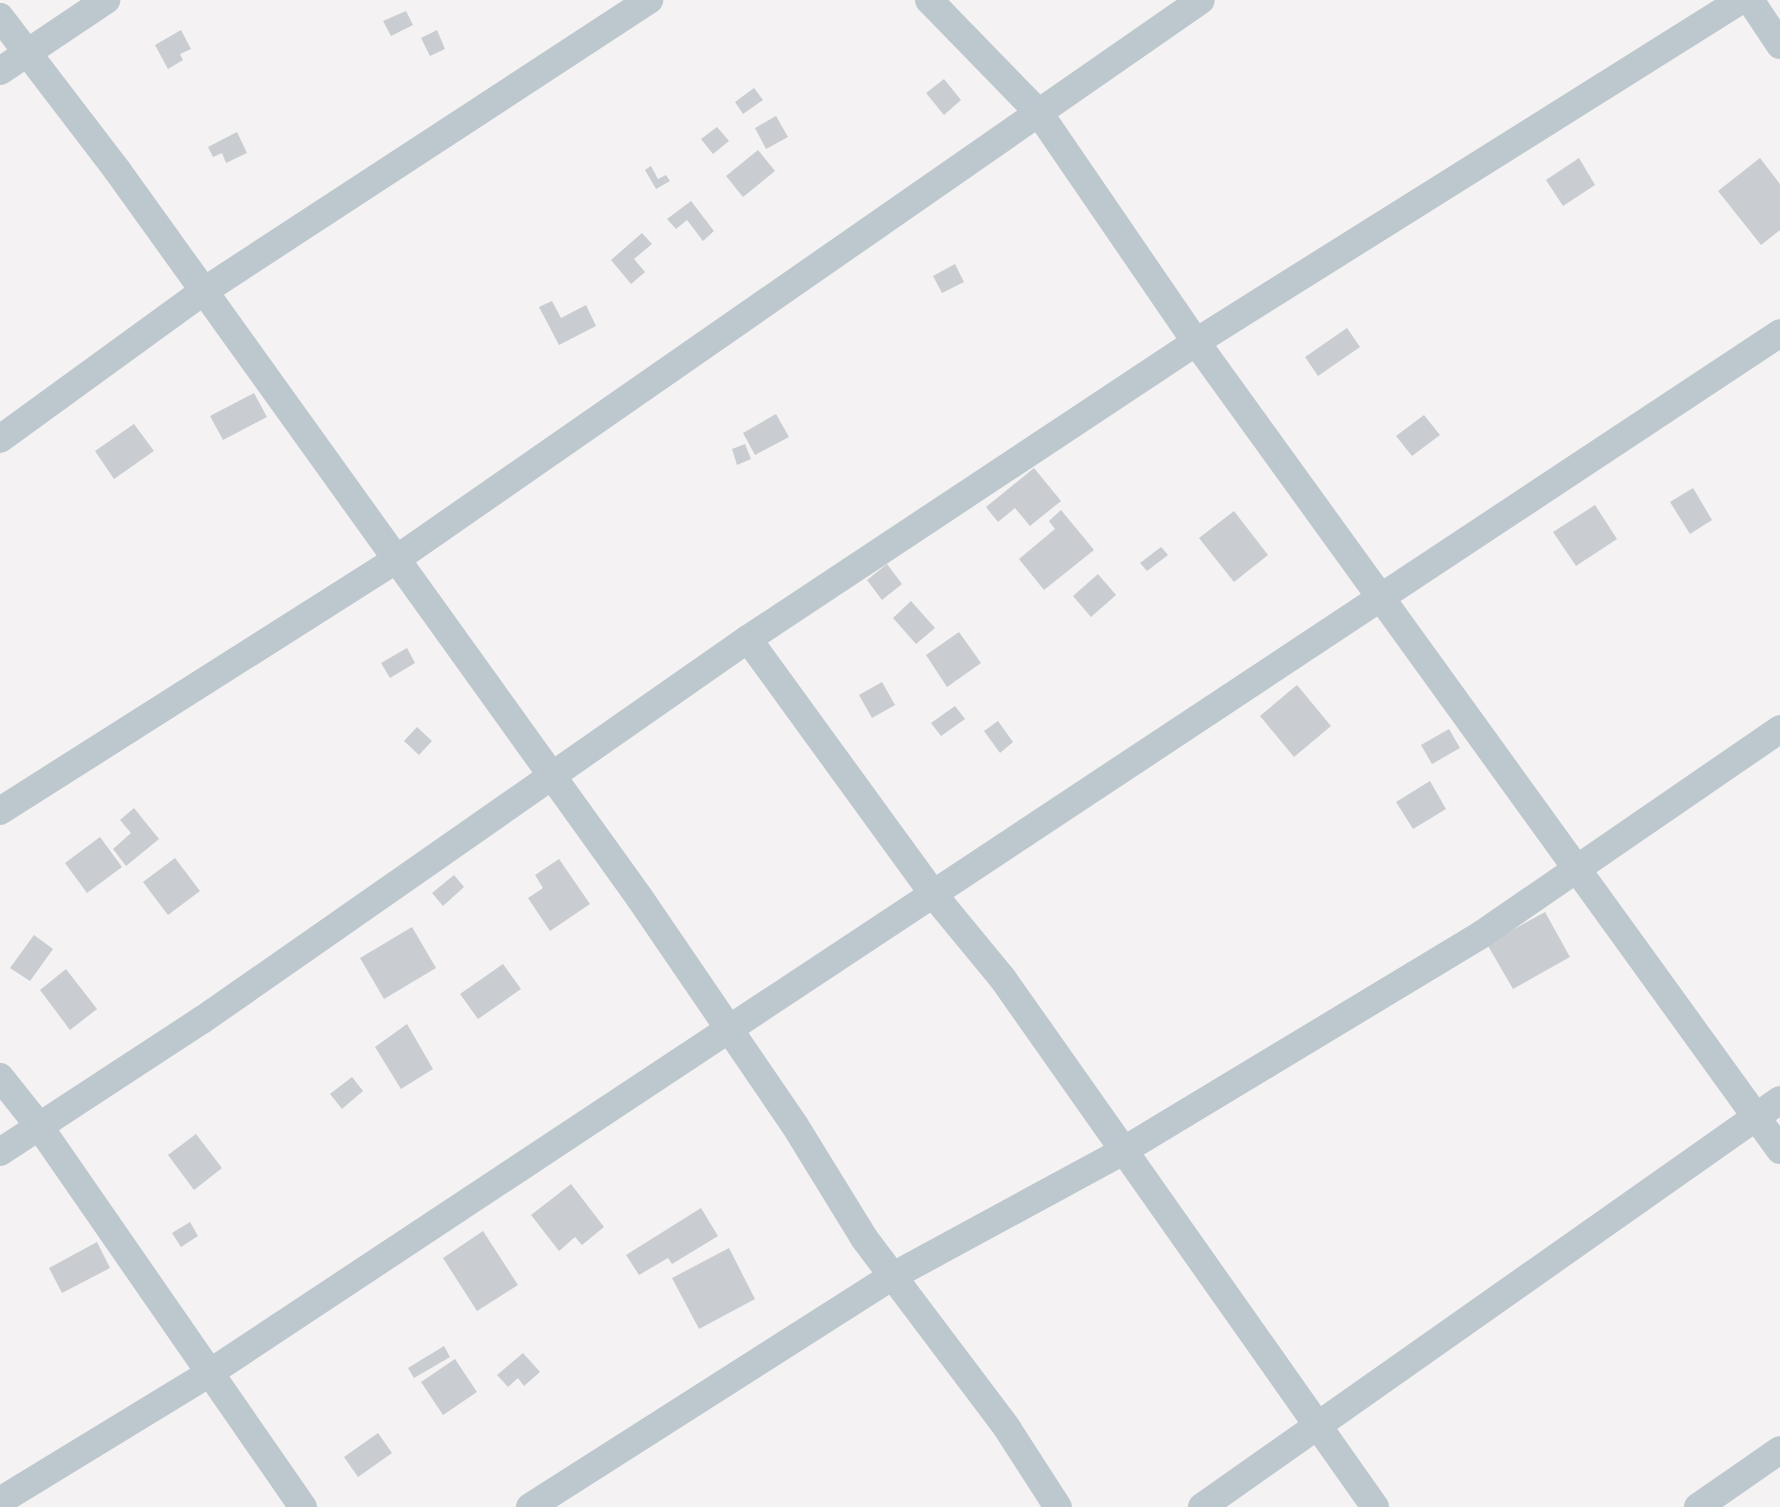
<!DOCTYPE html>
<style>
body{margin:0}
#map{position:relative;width:1780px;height:1507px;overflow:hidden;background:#f4f2f2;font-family:Signika,sans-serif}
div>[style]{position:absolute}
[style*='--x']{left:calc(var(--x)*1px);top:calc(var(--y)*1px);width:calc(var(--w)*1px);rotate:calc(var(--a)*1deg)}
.building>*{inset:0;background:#c9cdd1}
.street>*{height:28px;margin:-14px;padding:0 14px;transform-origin:14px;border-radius:14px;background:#bdc7ce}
span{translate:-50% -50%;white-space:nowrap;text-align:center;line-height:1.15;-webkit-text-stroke:9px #fff;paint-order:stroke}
</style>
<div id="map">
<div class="building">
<div style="clip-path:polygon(406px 11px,413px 25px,391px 36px,383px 21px)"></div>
<div style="clip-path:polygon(181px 30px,191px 49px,180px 54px,183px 60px,168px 69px,155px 45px)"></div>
<div style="clip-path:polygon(437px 30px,445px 49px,430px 56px,421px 38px)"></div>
<div style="clip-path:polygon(944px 79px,961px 100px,944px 115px,926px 93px)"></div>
<div style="clip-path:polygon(754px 88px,763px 100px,743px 114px,735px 102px)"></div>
<div style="clip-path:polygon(776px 116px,788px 137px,766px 149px,755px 128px)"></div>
<div style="clip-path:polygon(717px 127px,729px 141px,713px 154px,701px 139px)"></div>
<div style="clip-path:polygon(237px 132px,247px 153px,226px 163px,222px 153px,213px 157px,208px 147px)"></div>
<div style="clip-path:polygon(758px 150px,775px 171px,743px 197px,726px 176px)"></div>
<div style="clip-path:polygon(1579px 158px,1595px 185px,1563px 206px,1546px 180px)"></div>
<div style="clip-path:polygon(1760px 158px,1780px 184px,1780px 230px,1761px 245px,1718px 191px)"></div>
<div style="clip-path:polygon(651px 166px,658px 179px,666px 175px,670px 181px,656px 189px,645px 170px)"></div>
<div style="clip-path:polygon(691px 201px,714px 231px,703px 241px,687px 220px,676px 229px,667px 219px)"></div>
<div style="clip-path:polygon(642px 233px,652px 244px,634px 259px,645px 272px,631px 284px,611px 260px)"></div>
<div style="clip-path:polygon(955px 264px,964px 282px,942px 293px,933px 276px)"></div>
<div style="clip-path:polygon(552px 301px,561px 318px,586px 305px,596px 326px,559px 345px,539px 307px)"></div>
<div style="clip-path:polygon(1347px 328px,1360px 347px,1318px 376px,1305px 357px)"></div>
<div style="clip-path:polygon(254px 393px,267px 417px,223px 440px,210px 416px)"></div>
<div style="clip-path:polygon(776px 414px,789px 437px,755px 455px,743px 433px)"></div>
<div style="clip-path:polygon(1424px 415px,1440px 435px,1412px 456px,1396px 436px)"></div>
<div style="clip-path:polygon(134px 424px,154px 451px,114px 479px,95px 451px)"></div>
<div style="clip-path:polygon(745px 444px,751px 459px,737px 465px,732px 449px)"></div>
<div style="clip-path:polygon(1034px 468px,1061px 501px,1030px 526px,1015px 508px,998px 522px,986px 507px)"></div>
<div style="clip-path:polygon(1693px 488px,1712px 520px,1690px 534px,1670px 502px)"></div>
<div style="clip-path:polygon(1595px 505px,1617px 539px,1576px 566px,1553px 532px)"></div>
<div style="clip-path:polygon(1061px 510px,1094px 550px,1044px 590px,1019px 559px,1055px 529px,1049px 521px)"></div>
<div style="clip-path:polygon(1234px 511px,1268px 555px,1234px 582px,1199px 538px)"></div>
<div style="clip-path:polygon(1161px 547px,1168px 555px,1147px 571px,1140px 563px)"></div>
<div style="clip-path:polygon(887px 564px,902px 584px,882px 600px,867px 580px)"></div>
<div style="clip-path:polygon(1098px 574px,1116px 595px,1091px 617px,1073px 596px)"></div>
<div style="clip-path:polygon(911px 601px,935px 628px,916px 644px,893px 618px)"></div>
<div style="clip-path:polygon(959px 632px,981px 663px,947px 687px,926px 655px)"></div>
<div style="clip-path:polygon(407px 648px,415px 663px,390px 678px,381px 663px)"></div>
<div style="clip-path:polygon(882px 682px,895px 705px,872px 718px,859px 695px)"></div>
<div style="clip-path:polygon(1297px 685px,1331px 726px,1294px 757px,1260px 716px)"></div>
<div style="clip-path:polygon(955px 706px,965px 719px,941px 736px,931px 723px)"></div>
<div style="clip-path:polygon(998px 721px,1013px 742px,1000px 753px,984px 731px)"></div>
<div style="clip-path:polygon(417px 727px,432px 741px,419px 755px,404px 741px)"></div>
<div style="clip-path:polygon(1449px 729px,1460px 748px,1432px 764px,1421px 745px)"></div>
<div style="clip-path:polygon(1430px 781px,1446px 809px,1413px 829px,1396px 802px)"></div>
<div style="clip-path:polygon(134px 808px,159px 839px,126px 866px,113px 849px,131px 833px,120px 820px)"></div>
<div style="clip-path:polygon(100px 837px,122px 867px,87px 893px,65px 863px)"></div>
<div style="clip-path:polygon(175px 858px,200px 891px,168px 915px,143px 882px)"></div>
<div style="clip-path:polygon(559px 859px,590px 904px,550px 931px,528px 898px,543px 888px,535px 875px)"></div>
<div style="clip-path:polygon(454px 875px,464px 887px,443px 906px,432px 893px)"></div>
<div style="clip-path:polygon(1545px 912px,1570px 957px,1513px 989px,1487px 944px)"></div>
<div style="clip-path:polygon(412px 927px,436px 968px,384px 999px,360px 958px)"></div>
<div style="clip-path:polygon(34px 935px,53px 949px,30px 981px,10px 968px)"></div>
<div style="clip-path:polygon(503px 964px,521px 989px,478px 1019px,460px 994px)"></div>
<div style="clip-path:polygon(66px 969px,97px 1009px,70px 1030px,40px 990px)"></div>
<div style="clip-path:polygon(407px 1024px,433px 1069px,401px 1089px,375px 1047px)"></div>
<div style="clip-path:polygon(352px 1077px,363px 1091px,342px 1109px,330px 1094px)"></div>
<div style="clip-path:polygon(196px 1134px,222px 1168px,194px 1190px,168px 1155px)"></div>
<div style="clip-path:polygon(571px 1184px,604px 1227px,582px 1245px,575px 1237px,559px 1251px,531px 1215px)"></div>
<div style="clip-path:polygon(701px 1208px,718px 1236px,672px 1264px,668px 1258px,639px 1275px,626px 1255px)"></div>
<div style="clip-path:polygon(190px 1222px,198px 1236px,181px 1247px,172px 1233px)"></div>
<div style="clip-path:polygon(483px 1231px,518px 1285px,477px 1311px,443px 1258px)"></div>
<div style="clip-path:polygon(97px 1242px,110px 1268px,62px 1293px,49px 1268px)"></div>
<div style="clip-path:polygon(729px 1248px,755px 1299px,699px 1329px,672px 1278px)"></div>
<div style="clip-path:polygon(444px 1346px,450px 1357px,414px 1378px,408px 1368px)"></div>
<div style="clip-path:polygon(523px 1353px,540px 1372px,524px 1386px,518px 1378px,508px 1387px,497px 1375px)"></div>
<div style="clip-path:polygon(455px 1359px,477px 1392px,443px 1415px,421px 1382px)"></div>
<div style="clip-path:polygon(378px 1433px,392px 1453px,358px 1477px,344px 1457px)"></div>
</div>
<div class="street">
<div style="--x:929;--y:0;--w:158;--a:45.8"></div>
<div style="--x:1039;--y:113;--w:278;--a:55.6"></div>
<div style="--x:1196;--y:342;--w:997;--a:54.14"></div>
<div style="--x:1750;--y:0;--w:54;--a:56.3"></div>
<div style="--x:0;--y:17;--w:193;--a:52.6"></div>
<div style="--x:117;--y:170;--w:895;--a:54.32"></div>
<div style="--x:639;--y:897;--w:275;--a:55.7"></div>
<div style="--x:794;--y:1124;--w:134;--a:58.4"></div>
<div style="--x:864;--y:1238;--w:238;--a:53"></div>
<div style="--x:1007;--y:1428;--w:94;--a:57.2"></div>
<div style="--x:0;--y:71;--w:128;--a:-33.8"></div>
<div style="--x:0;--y:439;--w:252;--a:-36"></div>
<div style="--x:204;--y:291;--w:532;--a:-33.18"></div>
<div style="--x:748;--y:639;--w:315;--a:54"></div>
<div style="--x:933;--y:894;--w:110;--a:50.5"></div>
<div style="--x:1003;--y:979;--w:646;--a:54.83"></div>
<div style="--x:0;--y:811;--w:468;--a:-32.4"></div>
<div style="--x:395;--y:560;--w:981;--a:-34.79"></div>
<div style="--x:0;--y:1077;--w:63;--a:51.5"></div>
<div style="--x:39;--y:1126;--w:464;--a:55.3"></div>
<div style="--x:0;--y:1152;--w:241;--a:-33.2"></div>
<div style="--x:202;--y:1020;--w:666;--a:-34.91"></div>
<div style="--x:748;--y:639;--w:538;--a:-33.54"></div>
<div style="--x:1196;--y:342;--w:643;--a:-32.11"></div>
<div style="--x:0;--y:1501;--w:244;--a:-31.4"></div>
<div style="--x:208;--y:1374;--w:1885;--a:-33.51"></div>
<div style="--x:530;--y:1507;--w:430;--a:-32.5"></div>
<div style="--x:893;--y:1276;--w:260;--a:-28.5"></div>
<div style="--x:1121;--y:1152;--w:422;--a:-31.1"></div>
<div style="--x:1482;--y:934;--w:362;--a:-34.5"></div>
<div style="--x:1202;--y:1507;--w:707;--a:-35.15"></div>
<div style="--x:1698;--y:1507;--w:100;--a:-34.8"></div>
</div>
</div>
